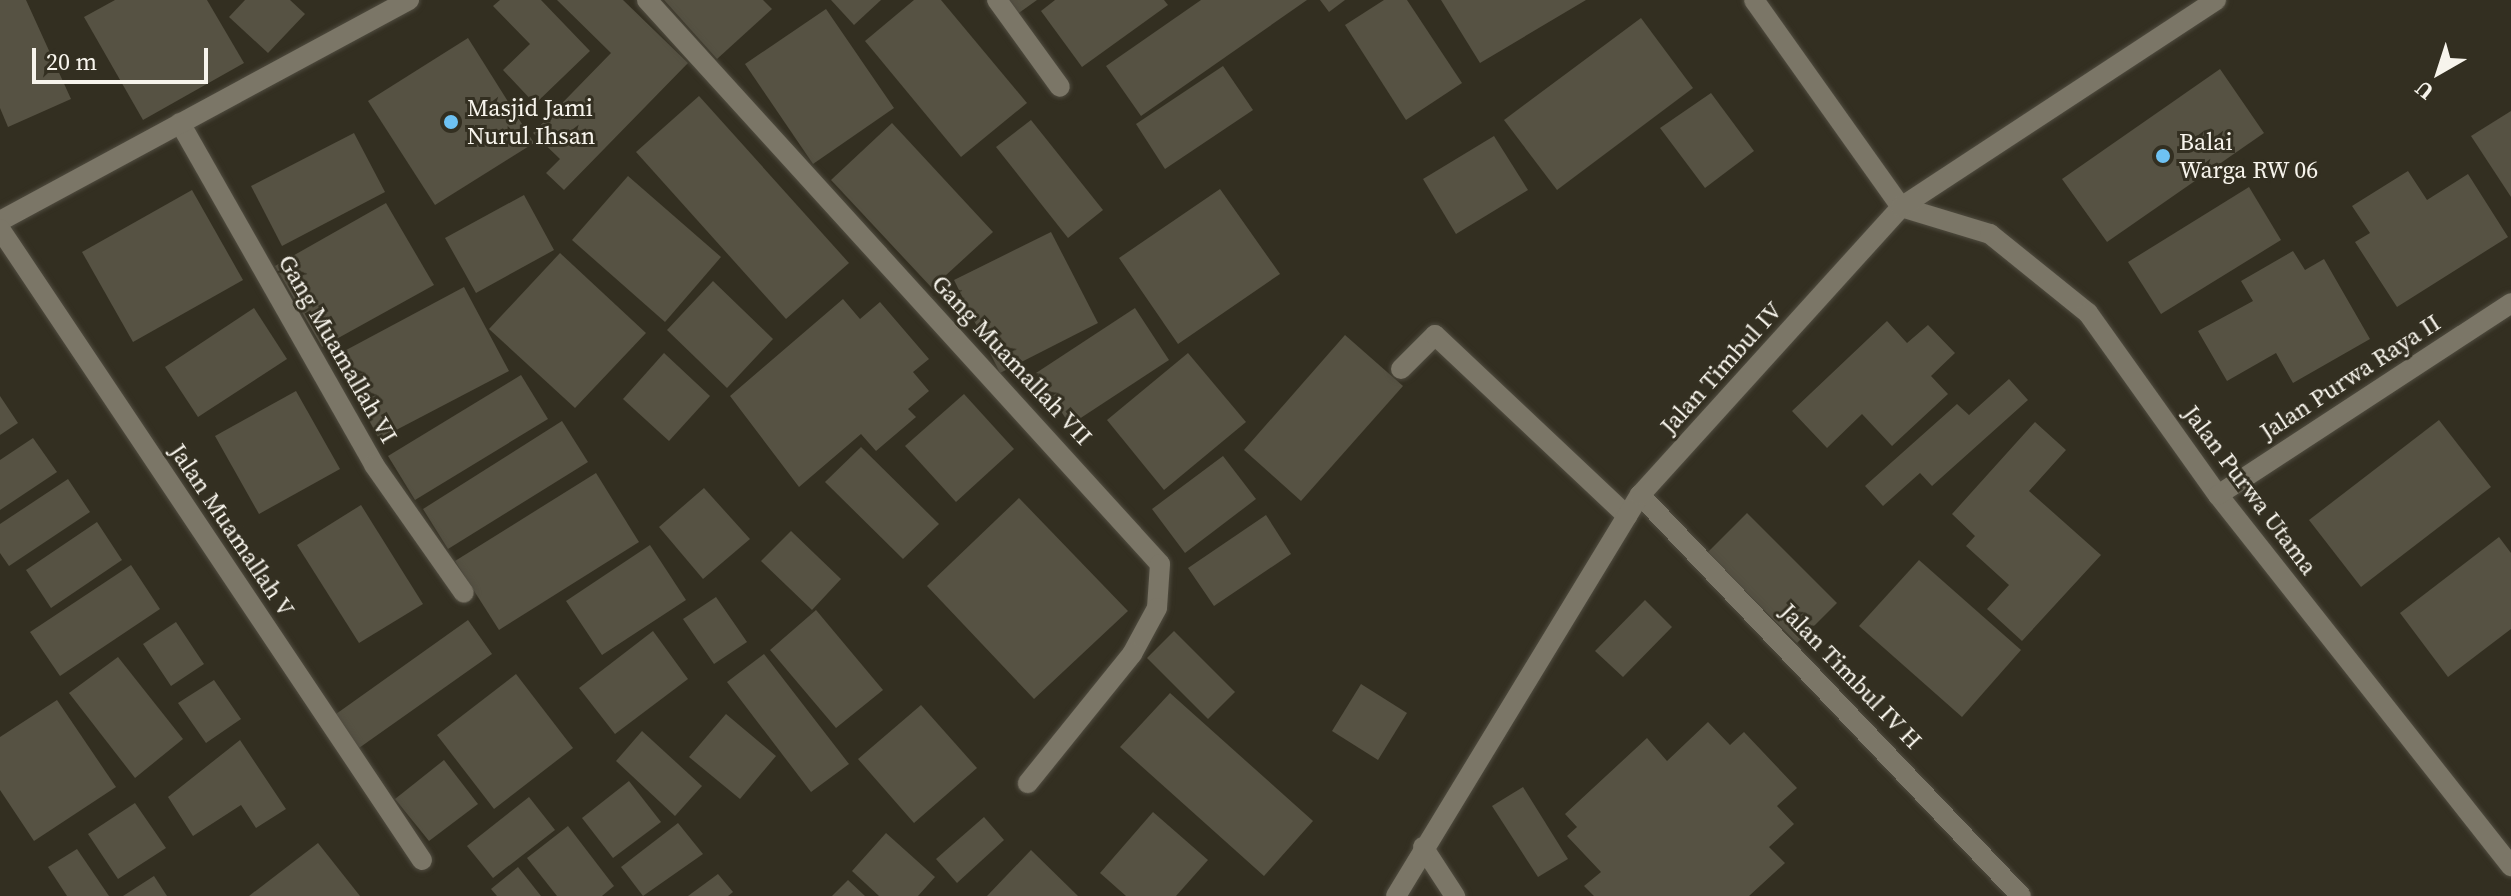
<!DOCTYPE html>
<style>
body{margin:0}
#map{position:relative;width:2511px;height:896px;overflow:hidden;background:#332f21;font-family:"Source Serif 4",serif}
div>[style]{position:absolute}
[style*='--x']{left:calc(var(--x)*1px);top:calc(var(--y)*1px);width:calc(var(--w)*1px);rotate:calc(var(--a)*1deg)}
.building>*{inset:0;background:#565243}
.roads{filter:drop-shadow(0 0 2px #504c40) drop-shadow(0 0 2px #504c40)}
.lane>*{height:20px;margin:-10px;padding:0 10px;transform-origin:10px;border-radius:10px;background:#7b7667}
.street>*{height:20px;margin:-10px;padding:0 10px;transform-origin:10px;border-radius:10px;background:#7b7667}
.dots>*{width:22px;height:22px;translate:-50% -50%;box-sizing:border-box;border:4px solid #332f21;border-radius:50%}
span{translate:-50% -50%;white-space:nowrap;text-align:center;line-height:1.15;-webkit-text-stroke:6px #332f21;paint-order:stroke}
.poi-label{font-size:24px;color:#f7f4ec}
.left{translate:0 -50%;text-align:left}
.street-label{font-size:24px;color:#f7f4ec}
.north{position:absolute;left:2399px;top:32px;width:80px;height:80px;-webkit-text-stroke:6px #332f21;paint-order:stroke;rotate:219deg;font-size:22px;font-weight:700;line-height:32px;text-align:center;color:#f7f4ec}
.north::after{content:'';display:block;margin:auto;width:28px;height:36px;background:#f7f4ec;clip-path:polygon(50% 0,100% 100%,50% 72%,0 100%)}
.scale{position:absolute;left:32px;top:48px;width:176px;height:36px;box-sizing:border-box;border:4px solid #f7f4ec;border-top:0;padding-left:10px;font-size:24px;line-height:28px;white-space:nowrap;color:#f7f4ec;-webkit-text-stroke:6px #332f21;paint-order:stroke}
</style>
<div id="map">
<div class="building">
<div style="clip-path:polygon(0 0,26px 0,71px 99px,8px 127px,0 108px)"></div>
<div style="clip-path:polygon(115px 0,207px 0,244px 63px,143px 120px,84px 17px)"></div>
<div style="clip-path:polygon(245px 0,290px 0,305px 14px,268px 53px,229px 17px)"></div>
<div style="clip-path:polygon(500px 0,541px 0,590px 51px,535px 104px,503px 70px,530px 44px,493px 6px)"></div>
<div style="clip-path:polygon(557px 0,623px 0,688px 63px,564px 190px,546px 173px,560px 159px,533px 133px,611px 53px)"></div>
<div style="clip-path:polygon(664px 0,763px 0,772px 9px,717px 59px)"></div>
<div style="clip-path:polygon(831px 0,881px 0,854px 25px)"></div>
<div style="clip-path:polygon(914px 0,941px 0,1027px 103px,961px 157px,865px 41px)"></div>
<div style="clip-path:polygon(999px 0,1037px 0,1012px 18px)"></div>
<div style="clip-path:polygon(1055px 0,1164px 0,1168px 5px,1082px 67px,1041px 11px)"></div>
<div style="clip-path:polygon(1201px 0,1307px 0,1141px 116px,1106px 66px)"></div>
<div style="clip-path:polygon(1320px 0,1345px 0,1329px 12px)"></div>
<div style="clip-path:polygon(1384px 0,1407px 0,1462px 83px,1406px 120px,1345px 25px)"></div>
<div style="clip-path:polygon(1441px 0,1586px 0,1480px 63px)"></div>
<div style="clip-path:polygon(826px 9px,894px 108px,813px 164px,745px 64px)"></div>
<div style="clip-path:polygon(1641px 18px,1693px 88px,1557px 190px,1504px 120px)"></div>
<div style="clip-path:polygon(468px 38px,534px 143px,435px 205px,368px 101px)"></div>
<div style="clip-path:polygon(1223px 66px,1253px 110px,1165px 169px,1136px 124px)"></div>
<div style="clip-path:polygon(2220px 69px,2264px 133px,2107px 242px,2062px 179px)"></div>
<div style="clip-path:polygon(1711px 93px,1754px 151px,1705px 188px,1660px 128px)"></div>
<div style="clip-path:polygon(699px 96px,849px 263px,786px 319px,636px 152px)"></div>
<div style="clip-path:polygon(2511px 111px,2511px 197px,2471px 136px)"></div>
<div style="clip-path:polygon(1031px 120px,1103px 210px,1068px 238px,996px 147px)"></div>
<div style="clip-path:polygon(892px 123px,993px 232px,932px 288px,831px 180px)"></div>
<div style="clip-path:polygon(354px 133px,385px 192px,282px 246px,251px 186px)"></div>
<div style="clip-path:polygon(1494px 136px,1528px 190px,1456px 234px,1423px 179px)"></div>
<div style="clip-path:polygon(2408px 171px,2427px 200px,2468px 174px,2508px 237px,2397px 307px,2355px 242px,2370px 233px,2352px 206px)"></div>
<div style="clip-path:polygon(628px 176px,721px 257px,665px 322px,572px 240px)"></div>
<div style="clip-path:polygon(2249px 187px,2281px 240px,2161px 314px,2128px 262px)"></div>
<div style="clip-path:polygon(1220px 189px,1280px 274px,1178px 344px,1119px 258px)"></div>
<div style="clip-path:polygon(192px 190px,243px 280px,133px 342px,82px 252px)"></div>
<div style="clip-path:polygon(524px 195px,554px 250px,476px 293px,445px 238px)"></div>
<div style="clip-path:polygon(386px 203px,434px 285px,322px 347px,275px 266px)"></div>
<div style="clip-path:polygon(1051px 232px,1098px 323px,1000px 373px,954px 280px)"></div>
<div style="clip-path:polygon(2293px 251px,2305px 270px,2324px 259px,2370px 339px,2293px 383px,2276px 353px,2227px 381px,2198px 331px,2253px 301px,2241px 281px)"></div>
<div style="clip-path:polygon(560px 253px,646px 333px,575px 408px,489px 329px)"></div>
<div style="clip-path:polygon(713px 281px,773px 339px,727px 388px,667px 330px)"></div>
<div style="clip-path:polygon(464px 287px,509px 371px,379px 439px,335px 356px)"></div>
<div style="clip-path:polygon(843px 299px,860px 319px,880px 302px,929px 359px,913px 372px,929px 391px,908px 409px,916px 417px,876px 451px,861px 434px,799px 487px,730px 396px)"></div>
<div style="clip-path:polygon(254px 308px,287px 359px,198px 417px,165px 367px)"></div>
<div style="clip-path:polygon(1135px 308px,1169px 360px,1070px 425px,1036px 373px)"></div>
<div style="clip-path:polygon(1887px 321px,1907px 343px,1928px 325px,1955px 353px,1931px 376px,1948px 394px,1892px 446px,1862px 414px,1827px 448px,1792px 411px)"></div>
<div style="clip-path:polygon(1345px 335px,1403px 386px,1301px 501px,1244px 450px)"></div>
<div style="clip-path:polygon(664px 353px,710px 396px,669px 441px,623px 399px)"></div>
<div style="clip-path:polygon(1188px 353px,1246px 422px,1164px 490px,1107px 420px)"></div>
<div style="clip-path:polygon(521px 375px,548px 419px,415px 500px,388px 456px)"></div>
<div style="clip-path:polygon(2009px 379px,2028px 400px,1932px 486px,1920px 473px,1883px 506px,1865px 486px,1957px 404px,1969px 415px)"></div>
<div style="clip-path:polygon(296px 391px,340px 469px,259px 514px,215px 436px)"></div>
<div style="clip-path:polygon(964px 394px,1014px 449px,956px 502px,905px 446px)"></div>
<div style="clip-path:polygon(0 396px,18px 423px,0 435px)"></div>
<div style="clip-path:polygon(2439px 420px,2491px 487px,2361px 587px,2309px 520px)"></div>
<div style="clip-path:polygon(562px 421px,588px 462px,448px 549px,423px 509px)"></div>
<div style="clip-path:polygon(2035px 422px,2066px 450px,2029px 491px,2101px 555px,2022px 641px,1987px 609px,2009px 585px,1966px 546px,1975px 536px,1952px 514px)"></div>
<div style="clip-path:polygon(33px 438px,57px 472px,0 510px,0 460px)"></div>
<div style="clip-path:polygon(861px 447px,939px 524px,903px 559px,825px 482px)"></div>
<div style="clip-path:polygon(1223px 456px,1256px 499px,1185px 553px,1152px 509px)"></div>
<div style="clip-path:polygon(596px 473px,639px 542px,499px 630px,455px 561px)"></div>
<div style="clip-path:polygon(68px 479px,90px 512px,9px 566px,0 553px,0 524px)"></div>
<div style="clip-path:polygon(704px 488px,750px 539px,703px 579px,659px 527px)"></div>
<div style="clip-path:polygon(1019px 498px,1128px 611px,1034px 699px,927px 586px)"></div>
<div style="clip-path:polygon(361px 505px,423px 604px,359px 643px,297px 545px)"></div>
<div style="clip-path:polygon(1747px 513px,1837px 603px,1797px 643px,1707px 553px)"></div>
<div style="clip-path:polygon(1266px 515px,1291px 554px,1214px 606px,1188px 568px)"></div>
<div style="clip-path:polygon(97px 522px,122px 560px,51px 608px,26px 570px)"></div>
<div style="clip-path:polygon(791px 531px,841px 579px,812px 610px,761px 561px)"></div>
<div style="clip-path:polygon(2499px 537px,2511px 553px,2511px 629px,2448px 677px,2400px 613px)"></div>
<div style="clip-path:polygon(650px 545px,686px 600px,602px 655px,566px 601px)"></div>
<div style="clip-path:polygon(1919px 560px,2021px 650px,1962px 717px,1859px 626px)"></div>
<div style="clip-path:polygon(131px 565px,160px 609px,60px 676px,30px 632px)"></div>
<div style="clip-path:polygon(716px 597px,747px 642px,714px 664px,683px 619px)"></div>
<div style="clip-path:polygon(1645px 600px,1672px 627px,1623px 677px,1595px 651px)"></div>
<div style="clip-path:polygon(816px 610px,883px 690px,836px 728px,770px 650px)"></div>
<div style="clip-path:polygon(468px 620px,492px 654px,359px 748px,336px 714px)"></div>
<div style="clip-path:polygon(176px 622px,204px 664px,171px 686px,143px 644px)"></div>
<div style="clip-path:polygon(653px 631px,688px 679px,615px 734px,579px 688px)"></div>
<div style="clip-path:polygon(1174px 631px,1235px 692px,1208px 719px,1147px 658px)"></div>
<div style="clip-path:polygon(764px 654px,849px 764px,811px 792px,727px 682px)"></div>
<div style="clip-path:polygon(118px 657px,183px 739px,135px 778px,69px 693px)"></div>
<div style="clip-path:polygon(516px 674px,573px 748px,494px 809px,437px 735px)"></div>
<div style="clip-path:polygon(214px 680px,241px 719px,206px 743px,178px 703px)"></div>
<div style="clip-path:polygon(1361px 684px,1407px 713px,1378px 760px,1332px 731px)"></div>
<div style="clip-path:polygon(1170px 693px,1313px 821px,1264px 876px,1120px 747px)"></div>
<div style="clip-path:polygon(57px 700px,116px 787px,34px 841px,0 790px,0 737px)"></div>
<div style="clip-path:polygon(921px 705px,977px 768px,914px 823px,858px 759px)"></div>
<div style="clip-path:polygon(726px 714px,776px 756px,740px 799px,689px 757px)"></div>
<div style="clip-path:polygon(1708px 722px,1730px 745px,1744px 732px,1797px 788px,1777px 806px,1794px 824px,1769px 847px,1785px 863px,1749px 896px,1594px 896px,1584px 886px,1601px 872px,1567px 836px,1577px 827px,1565px 814px,1647px 738px,1667px 761px)"></div>
<div style="clip-path:polygon(642px 731px,702px 786px,675px 816px,616px 761px)"></div>
<div style="clip-path:polygon(240px 740px,286px 809px,256px 828px,241px 805px,193px 836px,168px 797px)"></div>
<div style="clip-path:polygon(444px 760px,478px 804px,429px 841px,395px 799px)"></div>
<div style="clip-path:polygon(629px 781px,661px 822px,613px 858px,582px 818px)"></div>
<div style="clip-path:polygon(1523px 787px,1568px 859px,1538px 877px,1492px 806px)"></div>
<div style="clip-path:polygon(529px 797px,555px 830px,493px 878px,467px 846px)"></div>
<div style="clip-path:polygon(135px 803px,166px 848px,118px 879px,88px 834px)"></div>
<div style="clip-path:polygon(1153px 812px,1208px 860px,1176px 896px,1126px 896px,1100px 873px)"></div>
<div style="clip-path:polygon(984px 817px,1004px 840px,957px 883px,936px 859px)"></div>
<div style="clip-path:polygon(678px 823px,703px 854px,643px 896px,621px 867px)"></div>
<div style="clip-path:polygon(568px 826px,614px 886px,602px 896px,557px 896px,527px 858px)"></div>
<div style="clip-path:polygon(886px 833px,935px 877px,918px 896px,879px 896px,852px 871px)"></div>
<div style="clip-path:polygon(318px 843px,360px 896px,249px 896px)"></div>
<div style="clip-path:polygon(77px 849px,109px 896px,67px 896px,48px 867px)"></div>
<div style="clip-path:polygon(1031px 850px,1078px 896px,987px 896px)"></div>
<div style="clip-path:polygon(518px 867px,541px 896px,497px 896px,491px 889px)"></div>
<div style="clip-path:polygon(718px 874px,733px 892px,728px 896px,688px 896px)"></div>
<div style="clip-path:polygon(154px 876px,167px 896px,123px 896px)"></div>
<div style="clip-path:polygon(848px 880px,865px 896px,832px 896px)"></div>
</div>
<div class="roads">
<div class="lane">
<div style="--x:1401;--y:369;--w:48;--a:-45"></div>
<div style="--x:1435;--y:335;--w:264;--a:43.3"></div>
</div>
<div class="street">
<div style="--x:647;--y:0;--w:762;--a:47.71"></div>
<div style="--x:1160;--y:564;--w:44;--a:93.9"></div>
<div style="--x:1157;--y:608;--w:52;--a:118.5"></div>
<div style="--x:1132;--y:654;--w:166;--a:128.9"></div>
<div style="--x:997;--y:0;--w:107;--a:54.1"></div>
<div style="--x:1754;--y:0;--w:254;--a:54.6"></div>
<div style="--x:1901;--y:207;--w:93;--a:16.9"></div>
<div style="--x:1990;--y:234;--w:126;--a:38.9"></div>
<div style="--x:2088;--y:313;--w:224;--a:54.5"></div>
<div style="--x:2218;--y:495;--w:473;--a:51.7"></div>
<div style="--x:180;--y:123;--w:393;--a:60.4"></div>
<div style="--x:374;--y:465;--w:156;--a:54.9"></div>
<div style="--x:0;--y:221;--w:465;--a:-28.4"></div>
<div style="--x:0;--y:229;--w:759;--a:56.23"></div>
<div style="--x:1640;--y:495;--w:553;--a:46.47"></div>
<div style="--x:2218;--y:495;--w:350;--a:-33.2"></div>
<div style="--x:1423;--y:847;--w:59;--a:56.9"></div>
<div style="--x:1396;--y:896;--w:469;--a:-58.7"></div>
<div style="--x:1640;--y:495;--w:389;--a:-47.8"></div>
<div style="--x:1901;--y:207;--w:377;--a:-33.3"></div>
</div>
</div>
<div class="dots">
<div style="left:451px;top:122px;background:#6ec2f3"></div>
<div style="left:2163px;top:156px;background:#6ec2f3"></div>
</div>
<div class="poi-label">
<span class="left" style="left:467px;top:122px">Masjid Jami<br>Nurul Ihsan</span>
<span class="left" style="left:2179px;top:156px">Balai<br>Warga RW 06</span>
</div>
<div class="street-label">
<span style="left:338px;top:349px;rotate:60deg">Gang Muamallah VI</span>
<span style="left:1012px;top:360px;rotate:47deg">Gang Muamallah VII</span>
<span style="left:1721px;top:368px;rotate:-48deg">Jalan Timbul IV</span>
<span style="left:2350px;top:377px;rotate:-33deg">Jalan Purwa Raya II</span>
<span style="left:2250px;top:490px;rotate:53deg">Jalan Purwa Utama</span>
<span style="left:232px;top:530px;rotate:56deg">Jalan Muamallah V</span>
<span style="left:1851px;top:676px;rotate:46deg">Jalan Timbul IV H</span>
</div>
<div class="north">U</div>
<div class="scale">20 m</div>
</div>
